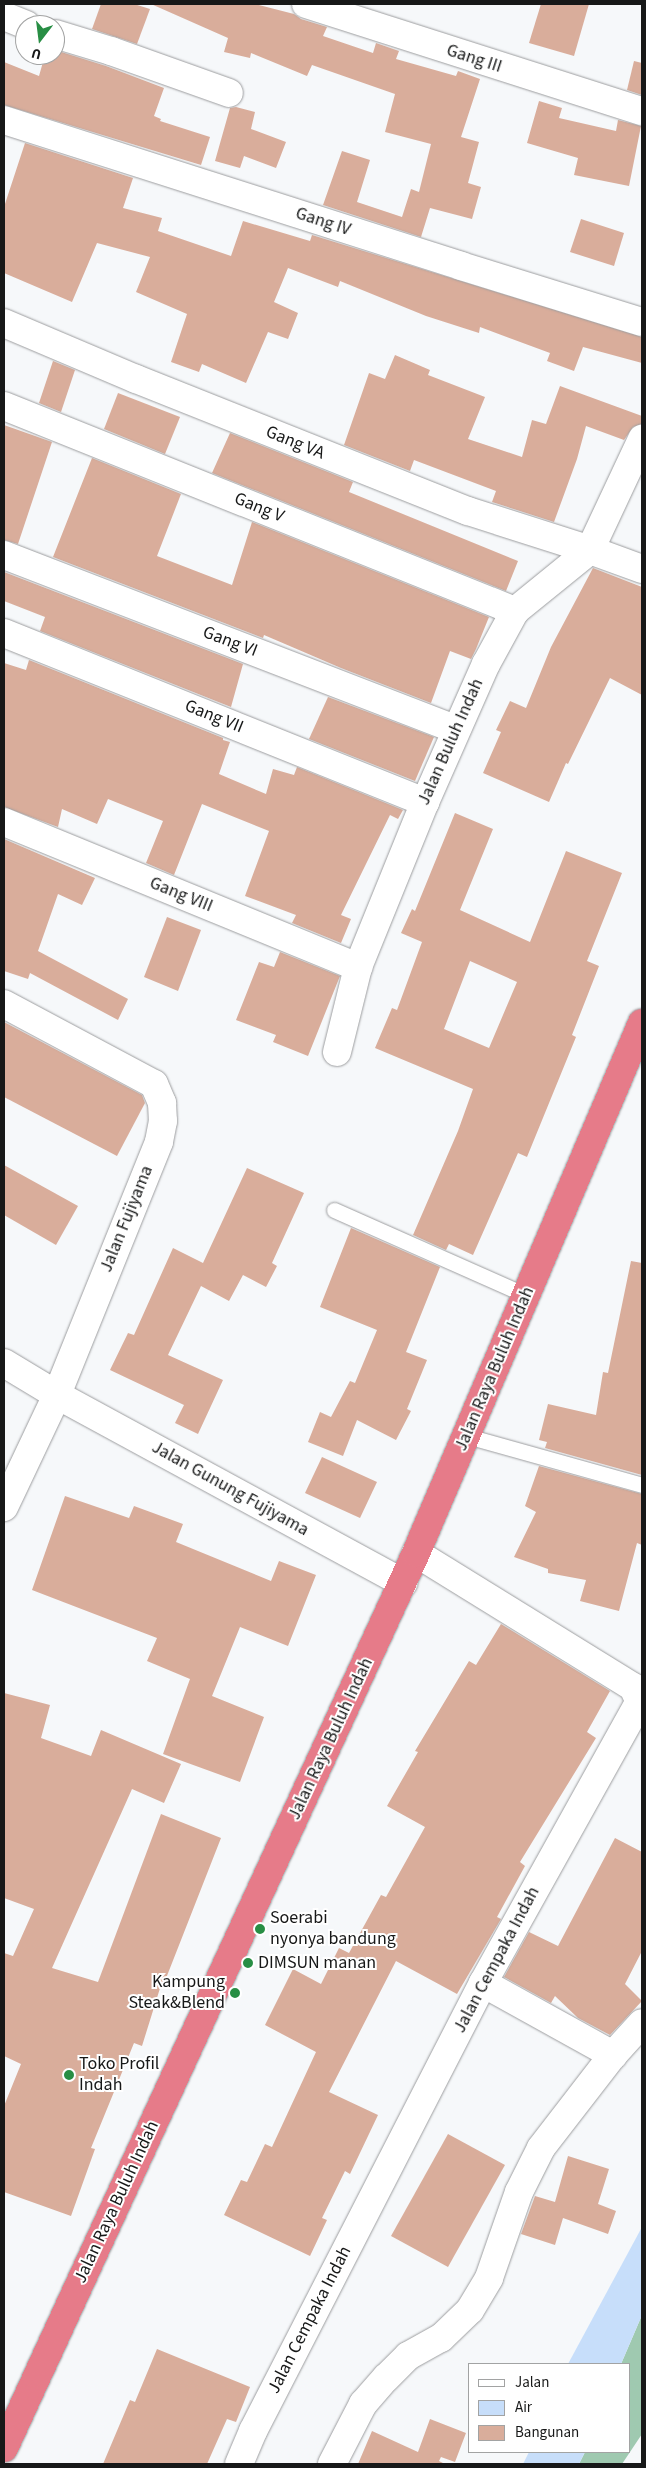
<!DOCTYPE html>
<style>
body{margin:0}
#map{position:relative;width:646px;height:2468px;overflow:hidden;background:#f6f8fa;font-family:"Source Sans 3",sans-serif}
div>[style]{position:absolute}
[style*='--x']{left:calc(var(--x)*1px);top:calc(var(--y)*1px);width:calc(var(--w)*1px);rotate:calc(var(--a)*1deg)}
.forest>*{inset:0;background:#9fc9b0}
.water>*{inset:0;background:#c7defa}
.building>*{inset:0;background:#d9ad9b}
.roads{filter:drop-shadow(0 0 1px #9c9d9f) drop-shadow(0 0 1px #9c9d9f)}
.lane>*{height:15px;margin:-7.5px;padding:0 7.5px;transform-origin:7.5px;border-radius:7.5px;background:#fff}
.street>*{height:28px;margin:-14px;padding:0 14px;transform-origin:14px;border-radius:14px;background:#fff}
.highway>*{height:28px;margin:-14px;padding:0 14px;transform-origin:14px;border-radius:14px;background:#e67b89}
.dots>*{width:14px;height:14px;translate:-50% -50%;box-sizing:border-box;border:2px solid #fff;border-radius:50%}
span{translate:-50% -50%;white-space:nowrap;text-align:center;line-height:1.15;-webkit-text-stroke:4px #fff;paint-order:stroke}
.street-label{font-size:18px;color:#171818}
.poi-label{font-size:18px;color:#171818}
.left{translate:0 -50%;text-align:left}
.right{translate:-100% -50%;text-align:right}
.frame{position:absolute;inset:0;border:5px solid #171818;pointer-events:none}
.legend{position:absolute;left:468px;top:2363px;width:162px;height:90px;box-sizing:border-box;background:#fff;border:1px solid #a2a3a3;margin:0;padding:6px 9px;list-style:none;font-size:15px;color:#171818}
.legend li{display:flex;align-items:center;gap:10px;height:25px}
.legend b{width:25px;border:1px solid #a2a3a3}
.north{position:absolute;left:15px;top:15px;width:50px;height:50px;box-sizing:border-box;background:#fff;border:1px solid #a2a3a3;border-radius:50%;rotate:195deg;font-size:14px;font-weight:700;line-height:20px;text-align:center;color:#171818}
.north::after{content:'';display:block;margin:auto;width:18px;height:22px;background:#288e44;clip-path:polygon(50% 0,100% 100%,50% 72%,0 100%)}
</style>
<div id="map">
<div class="forest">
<div style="clip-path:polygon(642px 2315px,642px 2434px,622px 2464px,579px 2464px,585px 2452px,630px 2452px,630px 2364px,621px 2364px)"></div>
</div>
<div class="water">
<div style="clip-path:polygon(642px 2227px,642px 2315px,621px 2364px,568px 2364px)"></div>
<div style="clip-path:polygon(529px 2452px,585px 2452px,579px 2464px,523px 2464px)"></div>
</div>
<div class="building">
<div style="clip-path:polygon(101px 4px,134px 4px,150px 9px,137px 44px,92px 29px)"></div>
<div style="clip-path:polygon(151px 4px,255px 4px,294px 14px,301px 19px,327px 27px,323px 36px,373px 53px,376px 43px,399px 51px,396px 59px,456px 76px,458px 71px,480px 79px,461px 137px,479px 142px,468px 183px,481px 187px,472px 219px,430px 208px,421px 237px,323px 205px,342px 151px,370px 160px,357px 202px,402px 217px,411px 189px,419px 192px,431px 144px,385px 132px,395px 94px,312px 65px,307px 76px,251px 53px,250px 58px,224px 52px,228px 38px)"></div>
<div style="clip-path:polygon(541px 4px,589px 4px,574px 56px,529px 43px)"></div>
<div style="clip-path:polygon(55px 50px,106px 66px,164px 88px,154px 116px,161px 119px,160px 121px,210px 137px,201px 165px,4px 105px,4px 62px,39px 76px,45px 55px,55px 55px)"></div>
<div style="clip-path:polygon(634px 61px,642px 63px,642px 95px,627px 90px)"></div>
<div style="clip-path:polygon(539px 101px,562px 108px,559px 118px,616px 131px,618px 120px,641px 126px,629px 186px,574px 175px,578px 158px,527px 143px)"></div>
<div style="clip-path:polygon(236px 107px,255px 112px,251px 129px,286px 142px,276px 168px,244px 156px,240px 168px,215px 161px,230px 108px)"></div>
<div style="clip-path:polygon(25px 143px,133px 178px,123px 208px,162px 218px,158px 231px,231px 256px,243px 221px,310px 241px,312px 235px,642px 337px,642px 363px,583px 347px,574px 371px,547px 361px,550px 353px,480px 327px,479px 333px,426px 316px,340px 281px,338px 287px,288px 268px,274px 302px,298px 313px,288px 339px,268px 332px,246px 383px,202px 364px,199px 372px,171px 362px,187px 314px,136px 292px,150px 257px,97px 243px,72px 302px,4px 273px,4px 207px)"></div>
<div style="clip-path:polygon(581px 219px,624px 233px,614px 266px,570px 252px)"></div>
<div style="clip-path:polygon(395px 355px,430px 370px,428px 375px,485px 397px,468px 439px,522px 457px,532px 420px,546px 424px,560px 386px,642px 416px,642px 424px,633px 427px,624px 440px,586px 426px,577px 459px,554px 522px,492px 502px,496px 491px,414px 460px,410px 471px,344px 445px,369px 373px,385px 379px)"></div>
<div style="clip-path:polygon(53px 361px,75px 370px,61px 412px,39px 403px)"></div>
<div style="clip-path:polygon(118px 393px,180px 417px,165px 454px,104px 429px)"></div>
<div style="clip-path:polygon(4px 425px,52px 442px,18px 544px,4px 540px)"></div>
<div style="clip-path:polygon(230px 433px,353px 482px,349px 492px,518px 561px,506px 591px,212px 473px)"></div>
<div style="clip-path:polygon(92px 458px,181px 494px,157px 556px,232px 585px,252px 522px,489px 617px,476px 649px,471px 659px,450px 651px,431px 703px,341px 668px,264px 635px,263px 638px,53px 557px)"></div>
<div style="clip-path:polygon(593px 568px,642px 587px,642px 695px,610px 678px,568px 764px,566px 763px,549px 802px,483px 773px,501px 732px,496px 730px,510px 701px,526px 708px,551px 647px)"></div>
<div style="clip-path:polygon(4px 572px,243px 664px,231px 707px,40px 631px,45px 617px,4px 601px)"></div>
<div style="clip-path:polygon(29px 660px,223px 738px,223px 740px,230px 742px,219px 774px,266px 794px,273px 769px,294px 775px,297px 767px,403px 810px,398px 819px,390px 815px,341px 915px,351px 919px,341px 943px,292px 923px,296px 915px,245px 896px,269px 831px,202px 804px,174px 875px,146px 863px,163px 821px,108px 799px,97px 824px,62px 809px,58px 827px,4px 807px,4px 663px,26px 670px)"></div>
<div style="clip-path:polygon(328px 697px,434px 737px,415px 781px,309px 739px)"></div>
<div style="clip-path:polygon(evenodd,455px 813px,493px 829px,460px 910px,530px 942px,566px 851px,622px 873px,587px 961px,599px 966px,572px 1035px,576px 1037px,527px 1157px,518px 1153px,473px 1255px,449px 1244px,446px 1250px,413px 1235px,458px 1131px,473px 1089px,375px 1048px,392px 1008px,397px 1010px,422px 942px,401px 933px,412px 909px,415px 911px,455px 813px,470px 961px,517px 982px,489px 1048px,444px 1029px,470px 961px)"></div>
<div style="clip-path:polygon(4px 839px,95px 878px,82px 905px,58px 894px,38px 951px,128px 999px,118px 1020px,30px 973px,28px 979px,4px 971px)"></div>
<div style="clip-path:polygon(167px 917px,201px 930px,178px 991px,144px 977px)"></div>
<div style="clip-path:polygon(280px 952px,340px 976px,308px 1056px,273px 1042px,276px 1035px,236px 1020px,259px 962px,274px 967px)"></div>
<div style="clip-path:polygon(4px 1022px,142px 1095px,145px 1103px,117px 1156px,4px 1097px)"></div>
<div style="clip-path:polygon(4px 1165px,78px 1206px,56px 1245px,4px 1215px)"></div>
<div style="clip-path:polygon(247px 1168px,304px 1193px,272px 1263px,277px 1266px,266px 1287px,243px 1275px,229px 1301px,201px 1286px,168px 1355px,223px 1380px,198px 1434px,175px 1423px,184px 1405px,110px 1370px,128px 1333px,134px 1335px,173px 1248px,203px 1263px)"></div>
<div style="clip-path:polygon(351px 1228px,440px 1267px,406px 1352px,427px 1360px,407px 1409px,411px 1411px,396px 1440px,357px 1420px,343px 1456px,308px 1442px,320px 1412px,331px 1417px,350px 1381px,355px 1383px,377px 1330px,320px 1307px)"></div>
<div style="clip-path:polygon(631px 1261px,642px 1263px,642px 1475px,545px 1448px,547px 1442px,539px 1440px,548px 1404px,596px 1415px,603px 1372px,608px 1373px)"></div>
<div style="clip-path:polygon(322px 1457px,377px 1482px,360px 1518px,305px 1493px)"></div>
<div style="clip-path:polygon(539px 1466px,642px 1494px,642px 1545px,637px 1543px,619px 1611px,580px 1601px,586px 1580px,548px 1573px,548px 1569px,514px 1557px,536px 1512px,525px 1506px)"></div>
<div style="clip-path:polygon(65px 1496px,129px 1518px,134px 1506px,183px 1524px,176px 1542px,271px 1581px,279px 1561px,316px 1575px,288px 1646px,240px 1627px,212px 1696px,264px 1717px,240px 1782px,163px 1754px,190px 1679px,147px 1661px,157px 1638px,32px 1590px)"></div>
<div style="clip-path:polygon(501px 1624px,610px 1691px,587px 1732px,596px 1738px,520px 1862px,525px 1866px,497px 1917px,501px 1919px,457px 1994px,396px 1961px,329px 2092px,378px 2115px,350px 2174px,345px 2171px,322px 2218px,327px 2220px,310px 2256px,224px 2215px,241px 2180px,247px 2182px,265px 2144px,272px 2147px,316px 2052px,265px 2025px,293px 1969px,321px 1984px,339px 1948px,349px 1953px,381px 1895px,386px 1897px,425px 1827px,387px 1806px,418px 1752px,415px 1751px,469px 1661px,476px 1665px)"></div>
<div style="clip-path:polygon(4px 1693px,50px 1705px,41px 1738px,91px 1756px,101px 1730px,181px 1764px,164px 1803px,132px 1789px,52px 1968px,98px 1982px,161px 1814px,221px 1838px,163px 1986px,161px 1985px,142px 2046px,134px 2043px,91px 2148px,95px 2149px,71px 2216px,4px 2192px,4px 2106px,21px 2064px,4px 2056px,4px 1953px,13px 1956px,34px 1909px,4px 1898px)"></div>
<div style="clip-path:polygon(615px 1838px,642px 1852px,642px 1951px,625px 1984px,642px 2001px,610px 2035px,578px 2018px,555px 1996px,551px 2003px,504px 1977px,529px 1932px,558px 1946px)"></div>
<div style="clip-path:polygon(448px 2134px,505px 2165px,448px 2267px,391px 2236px)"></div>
<div style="clip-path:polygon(568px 2156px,609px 2169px,598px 2204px,616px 2211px,608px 2234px,563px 2218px,555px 2245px,521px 2234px,535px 2196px,555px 2202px)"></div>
<div style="clip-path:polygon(157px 2349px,250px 2387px,236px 2422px,227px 2419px,207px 2464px,103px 2464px,130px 2400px,135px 2402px)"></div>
<div style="clip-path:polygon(430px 2419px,466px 2433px,455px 2462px,441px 2457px,439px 2461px,445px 2464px,358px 2464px,372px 2431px,418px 2452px)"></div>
</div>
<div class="roads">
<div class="lane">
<div style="--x:334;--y:1210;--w:210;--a:23.9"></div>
<div style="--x:467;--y:1436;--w:182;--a:15.6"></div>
</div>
<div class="street">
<div style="--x:306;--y:4;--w:353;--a:17.7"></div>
<div style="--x:4;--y:16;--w:24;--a:22"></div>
<div style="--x:55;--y:34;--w:59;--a:16.9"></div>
<div style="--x:111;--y:51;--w:125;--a:19.6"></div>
<div style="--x:4;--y:120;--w:480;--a:17.7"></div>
<div style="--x:461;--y:266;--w:189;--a:17.2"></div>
<div style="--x:4;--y:323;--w:143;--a:23"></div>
<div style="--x:136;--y:379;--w:357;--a:21.7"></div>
<div style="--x:468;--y:511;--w:128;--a:17.7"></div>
<div style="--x:590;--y:550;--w:123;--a:-64.9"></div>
<div style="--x:4;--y:406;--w:551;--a:21.86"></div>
<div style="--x:4;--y:555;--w:484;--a:21.1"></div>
<div style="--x:4;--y:633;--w:454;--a:21.9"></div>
<div style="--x:4;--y:822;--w:383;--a:22.3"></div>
<div style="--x:4;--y:1004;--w:170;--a:28.1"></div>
<div style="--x:154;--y:1084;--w:21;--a:67"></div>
<div style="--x:162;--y:1103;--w:18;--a:87"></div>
<div style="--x:163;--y:1121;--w:21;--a:101"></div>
<div style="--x:159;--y:1142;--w:273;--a:112"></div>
<div style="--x:57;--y:1395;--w:124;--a:115.3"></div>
<div style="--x:337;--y:1052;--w:88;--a:-76.1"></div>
<div style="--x:358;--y:967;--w:178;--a:-67.9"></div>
<div style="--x:425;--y:802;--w:151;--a:-66.2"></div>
<div style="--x:486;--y:664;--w:60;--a:-61.3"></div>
<div style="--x:515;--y:611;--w:97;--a:-39.1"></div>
<div style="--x:590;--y:550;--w:55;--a:20.1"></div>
<div style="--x:4;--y:1363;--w:62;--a:31.1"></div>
<div style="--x:57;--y:1395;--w:394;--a:28.5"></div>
<div style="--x:483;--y:1983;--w:149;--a:29"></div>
<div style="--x:239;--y:2464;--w:36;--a:-67"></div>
<div style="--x:253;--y:2431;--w:504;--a:-62.82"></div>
<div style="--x:483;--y:1983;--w:318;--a:-60.9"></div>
<div style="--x:638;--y:1705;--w:7;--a:-90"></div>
<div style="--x:638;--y:1698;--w:12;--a:-114"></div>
<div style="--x:633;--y:1687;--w:255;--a:-148.3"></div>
<div style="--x:332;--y:2464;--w:68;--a:-62.7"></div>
<div style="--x:363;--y:2404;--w:35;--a:-49"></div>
<div style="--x:386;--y:2378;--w:31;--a:-45"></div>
<div style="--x:408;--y:2356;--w:38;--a:-29"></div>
<div style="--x:441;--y:2338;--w:40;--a:-44"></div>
<div style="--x:470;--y:2310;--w:37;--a:-59"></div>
<div style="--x:489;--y:2278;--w:91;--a:-70.8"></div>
<div style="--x:519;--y:2192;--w:49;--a:-63.4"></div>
<div style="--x:541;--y:2148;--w:118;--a:-52.3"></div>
<div style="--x:613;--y:2055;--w:43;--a:-47.8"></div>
</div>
<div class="highway">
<div style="--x:4;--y:2448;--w:985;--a:-65.28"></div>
<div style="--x:416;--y:1553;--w:576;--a:-66.91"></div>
</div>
</div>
<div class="dots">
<div style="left:260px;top:1929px;background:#288e44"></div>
<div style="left:248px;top:1963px;background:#288e44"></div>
<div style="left:235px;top:1993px;background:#288e44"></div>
<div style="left:69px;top:2075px;background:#288e44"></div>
</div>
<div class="street-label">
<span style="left:474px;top:59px;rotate:18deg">Gang III</span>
<span style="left:323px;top:222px;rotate:18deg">Gang IV</span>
<span style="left:295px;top:443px;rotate:22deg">Gang VA</span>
<span style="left:259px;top:508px;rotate:22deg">Gang V</span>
<span style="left:230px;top:642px;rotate:21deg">Gang VI</span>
<span style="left:214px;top:717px;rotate:22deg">Gang VII</span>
<span style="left:451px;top:742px;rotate:-66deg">Jalan Buluh Indah</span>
<span style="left:181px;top:895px;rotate:22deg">Gang VIII</span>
<span style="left:127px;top:1219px;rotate:-68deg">Jalan Fujiyama</span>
<span style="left:495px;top:1369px;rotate:-67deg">Jalan Raya Buluh Indah</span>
<span style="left:230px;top:1489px;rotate:29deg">Jalan Gunung Fujiyama</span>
<span style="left:331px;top:1739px;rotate:-65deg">Jalan Raya Buluh Indah</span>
<span style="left:497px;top:1960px;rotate:-62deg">Jalan Cempaka Indah</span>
<span style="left:117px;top:2202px;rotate:-65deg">Jalan Raya Buluh Indah</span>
<span style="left:310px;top:2320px;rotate:-63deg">Jalan Cempaka Indah</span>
</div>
<div class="poi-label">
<span class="left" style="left:270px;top:1929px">Soerabi<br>nyonya bandung</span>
<span class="left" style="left:258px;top:1963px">DIMSUN manan</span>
<span class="right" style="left:225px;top:1993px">Kampung<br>Steak&amp;Blend</span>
<span class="left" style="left:79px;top:2075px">Toko Profil<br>Indah</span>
</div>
<div class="frame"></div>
<ul class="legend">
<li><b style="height:6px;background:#fff"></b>Jalan</li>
<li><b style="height:14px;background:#c7defa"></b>Air</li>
<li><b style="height:14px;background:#d9ad9b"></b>Bangunan</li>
</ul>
<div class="north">U</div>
</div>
